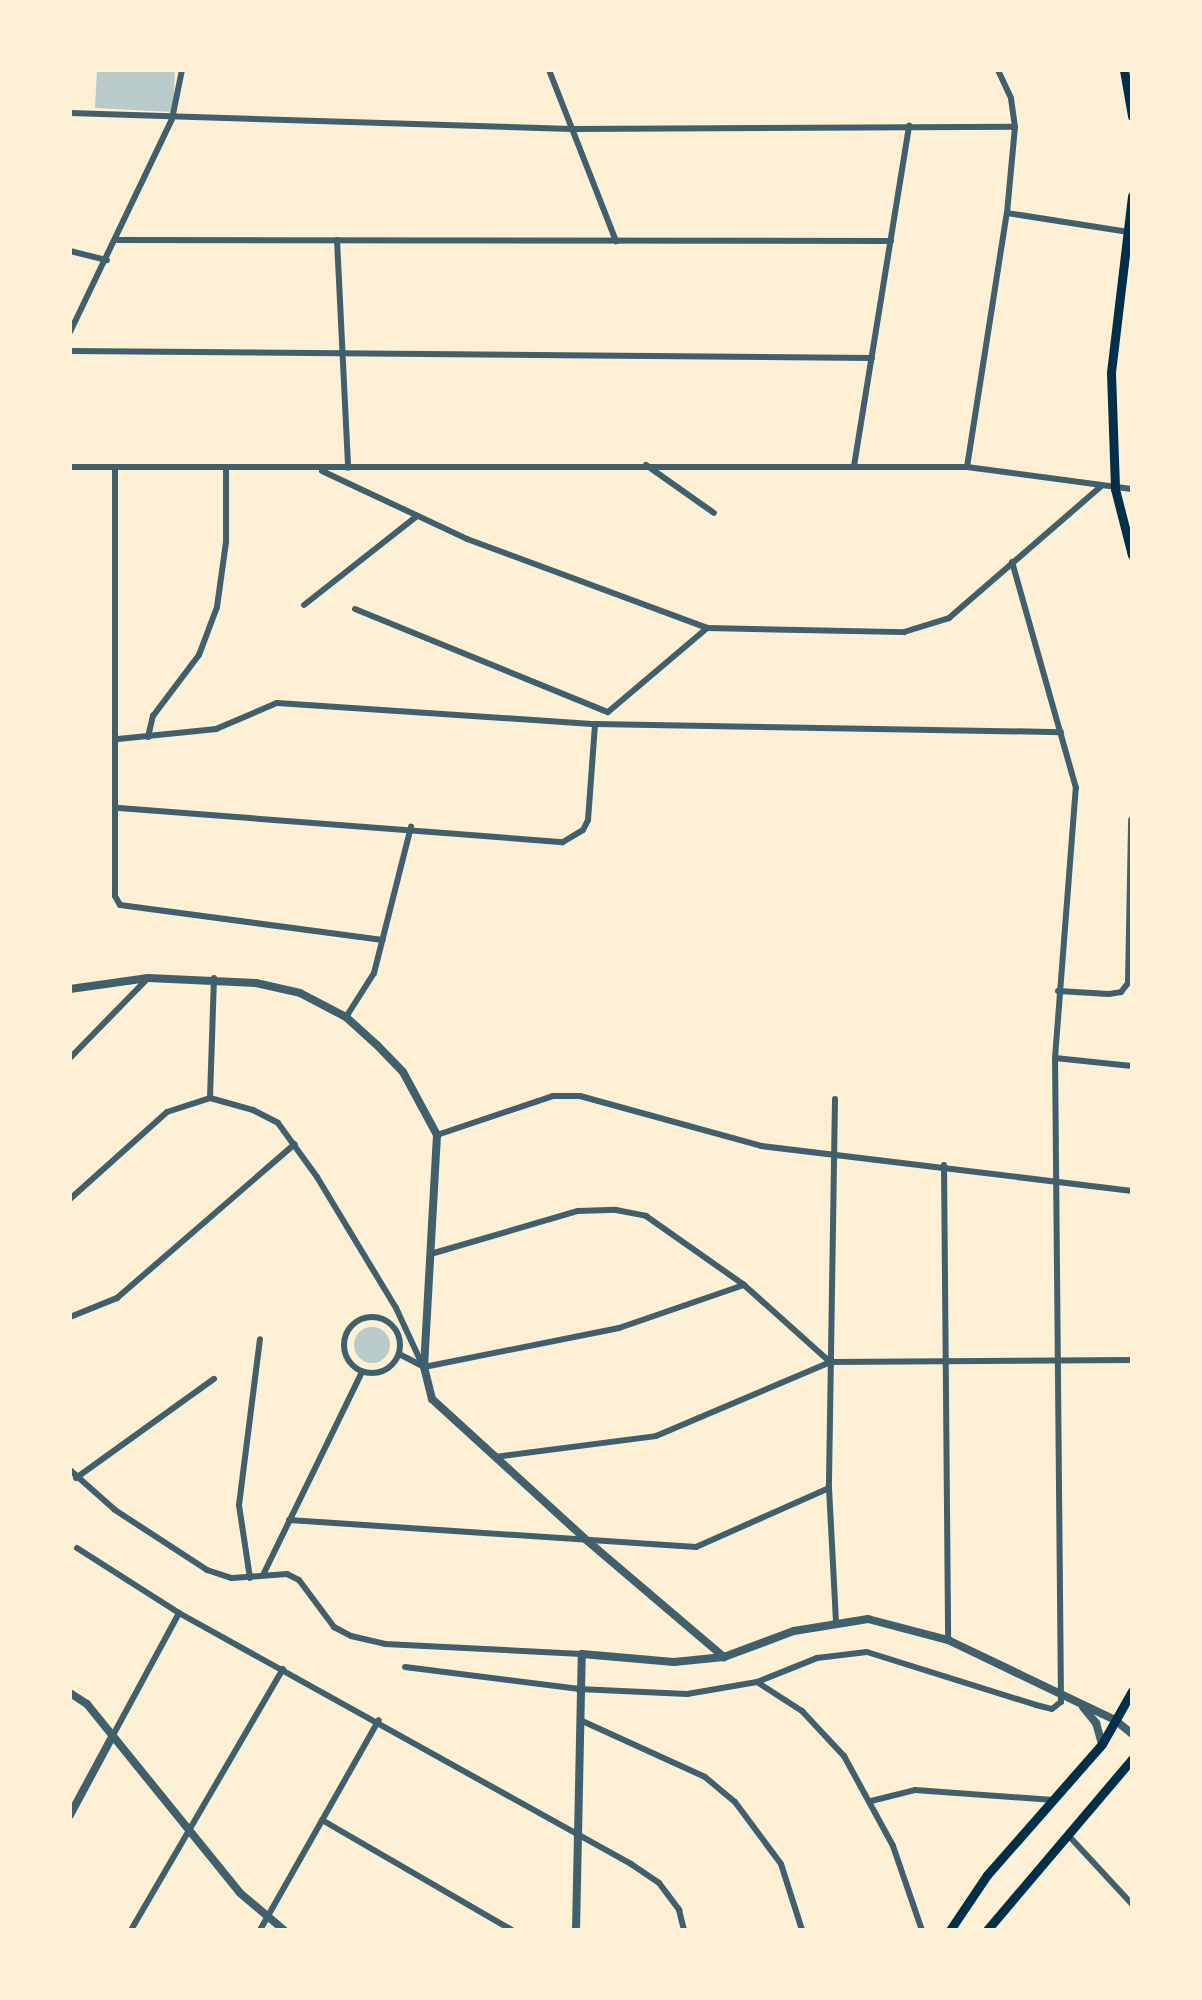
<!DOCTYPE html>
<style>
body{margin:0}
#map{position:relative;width:1202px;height:2000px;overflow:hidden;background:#fdf0d5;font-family:Lora,serif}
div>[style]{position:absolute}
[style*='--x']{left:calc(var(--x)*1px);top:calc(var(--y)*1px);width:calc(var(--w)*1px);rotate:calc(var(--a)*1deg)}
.green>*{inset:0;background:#b9caca}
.round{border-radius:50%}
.minor>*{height:6px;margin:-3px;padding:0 3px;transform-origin:3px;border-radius:3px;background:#3f606c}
.minor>.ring{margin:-3px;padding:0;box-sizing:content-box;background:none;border:6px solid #3f606c;border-radius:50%}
.tertiary>*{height:8px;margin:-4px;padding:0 4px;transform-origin:4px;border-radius:4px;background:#3f606c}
.secondary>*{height:9px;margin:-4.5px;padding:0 4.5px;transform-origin:4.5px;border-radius:4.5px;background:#003049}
span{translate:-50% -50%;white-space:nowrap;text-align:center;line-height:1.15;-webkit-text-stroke:6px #fdf0d5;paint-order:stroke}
.frame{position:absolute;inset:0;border:72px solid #fdf0d5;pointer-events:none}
</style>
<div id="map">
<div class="green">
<div style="clip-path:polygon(97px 70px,175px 70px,173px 112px,95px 108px)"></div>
<div class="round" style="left:354px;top:1327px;width:36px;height:36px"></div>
</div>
<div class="minor">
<div style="--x:549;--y:70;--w:184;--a:68.6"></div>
<div style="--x:70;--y:113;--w:502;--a:1.83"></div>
<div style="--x:572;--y:129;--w:443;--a:-0.3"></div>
<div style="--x:1007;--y:213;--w:123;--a:8.9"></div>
<div style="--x:118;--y:240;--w:773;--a:0.07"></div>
<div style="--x:337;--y:240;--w:228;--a:87.2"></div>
<div style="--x:70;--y:251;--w:38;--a:14"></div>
<div style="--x:70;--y:332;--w:236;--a:-64.4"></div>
<div style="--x:172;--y:119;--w:50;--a:-78.5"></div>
<div style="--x:70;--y:351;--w:802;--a:0.5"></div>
<div style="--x:646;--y:465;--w:83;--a:35.2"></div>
<div style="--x:854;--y:466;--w:345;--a:-80.8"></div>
<div style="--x:70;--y:467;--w:897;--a:0"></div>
<div style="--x:967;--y:467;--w:166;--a:7.6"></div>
<div style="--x:967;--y:467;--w:257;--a:-81.1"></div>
<div style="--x:1007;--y:213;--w:86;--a:-84.7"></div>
<div style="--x:1015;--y:127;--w:29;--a:-98"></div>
<div style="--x:1011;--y:98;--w:31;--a:-115"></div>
<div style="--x:115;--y:469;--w:427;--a:90"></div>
<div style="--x:115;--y:896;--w:10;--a:61"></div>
<div style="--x:120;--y:905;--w:265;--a:7.6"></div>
<div style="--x:322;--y:471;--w:160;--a:25.1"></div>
<div style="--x:467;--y:539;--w:256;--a:20.3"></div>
<div style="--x:707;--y:628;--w:197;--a:1.2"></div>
<div style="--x:904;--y:632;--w:47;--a:-17.3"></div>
<div style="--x:949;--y:618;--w:200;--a:-40.9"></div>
<div style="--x:304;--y:605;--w:144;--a:-38.2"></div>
<div style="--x:355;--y:609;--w:273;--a:22.2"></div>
<div style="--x:608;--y:712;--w:130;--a:-40.3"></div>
<div style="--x:148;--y:737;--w:22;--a:-77"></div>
<div style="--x:153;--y:716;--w:76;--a:-53"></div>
<div style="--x:199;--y:655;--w:51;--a:-69.4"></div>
<div style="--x:217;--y:607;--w:66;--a:-82.1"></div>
<div style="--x:226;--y:542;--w:74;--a:-90"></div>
<div style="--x:118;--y:739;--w:99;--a:-5.8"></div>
<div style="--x:216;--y:729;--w:66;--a:-23.1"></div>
<div style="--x:277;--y:703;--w:319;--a:3.8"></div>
<div style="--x:595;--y:724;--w:466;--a:1"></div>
<div style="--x:119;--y:808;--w:445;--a:4.4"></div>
<div style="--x:563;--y:842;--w:23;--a:-31"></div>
<div style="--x:583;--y:830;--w:11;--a:-63"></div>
<div style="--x:588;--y:820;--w:96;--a:-85.8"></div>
<div style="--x:1058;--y:991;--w:51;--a:3.4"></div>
<div style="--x:1109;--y:994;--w:12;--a:-9"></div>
<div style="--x:1121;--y:992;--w:11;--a:-52"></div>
<div style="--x:1128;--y:983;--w:163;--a:-88.9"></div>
<div style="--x:346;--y:1017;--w:52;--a:-57.5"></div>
<div style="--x:374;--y:973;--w:151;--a:-75.8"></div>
<div style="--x:70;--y:1058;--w:112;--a:-45.7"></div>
<div style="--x:1055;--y:1058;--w:77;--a:5.9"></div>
<div style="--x:210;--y:1098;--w:120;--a:-88.1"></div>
<div style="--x:835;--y:1099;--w:389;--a:90.9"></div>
<div style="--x:829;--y:1488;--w:132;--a:87"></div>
<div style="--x:437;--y:1135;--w:122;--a:-18.6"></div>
<div style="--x:553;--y:1096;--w:27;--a:0"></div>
<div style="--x:580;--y:1096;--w:188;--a:15.4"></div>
<div style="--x:761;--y:1146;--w:374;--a:6.9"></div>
<div style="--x:944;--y:1165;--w:475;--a:89.5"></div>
<div style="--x:70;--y:1199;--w:130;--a:-41.9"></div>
<div style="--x:167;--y:1112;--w:45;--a:-18"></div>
<div style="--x:210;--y:1098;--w:45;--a:15.6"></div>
<div style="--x:253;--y:1110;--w:28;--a:27"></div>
<div style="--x:278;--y:1123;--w:67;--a:54.2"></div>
<div style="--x:317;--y:1177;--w:153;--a:58.9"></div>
<div style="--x:396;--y:1308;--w:62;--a:65.1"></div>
<div style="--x:434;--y:1253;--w:150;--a:-16.3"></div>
<div style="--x:578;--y:1211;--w:38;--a:-2"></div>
<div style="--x:616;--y:1210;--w:31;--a:11"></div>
<div style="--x:646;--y:1216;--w:120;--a:35.1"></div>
<div style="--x:744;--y:1285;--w:115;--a:41.8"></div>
<div class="ring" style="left:344px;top:1317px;width:50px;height:50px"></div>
<div style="--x:70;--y:1317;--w:51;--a:-22"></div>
<div style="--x:117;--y:1298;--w:235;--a:-40.9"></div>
<div style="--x:399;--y:1354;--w:28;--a:27"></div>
<div style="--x:424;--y:1367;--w:199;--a:-11.3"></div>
<div style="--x:619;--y:1328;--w:132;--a:-19"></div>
<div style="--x:495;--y:1457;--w:162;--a:-7.4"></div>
<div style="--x:656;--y:1436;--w:189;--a:-23"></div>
<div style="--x:830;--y:1362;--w:302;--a:-0.4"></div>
<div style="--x:70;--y:1470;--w:60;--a:41.6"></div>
<div style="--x:115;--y:1510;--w:110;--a:33.1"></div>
<div style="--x:207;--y:1570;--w:26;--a:18"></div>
<div style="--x:232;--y:1578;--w:55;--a:-4.2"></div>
<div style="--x:287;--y:1574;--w:13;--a:27"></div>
<div style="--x:299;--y:1580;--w:59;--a:53.3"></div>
<div style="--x:334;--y:1627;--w:19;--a:28"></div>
<div style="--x:351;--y:1636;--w:35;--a:13"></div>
<div style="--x:385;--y:1644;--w:197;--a:2.9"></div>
<div style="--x:76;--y:1478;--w:170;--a:-35.7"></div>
<div style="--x:289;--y:1520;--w:408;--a:3.8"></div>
<div style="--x:696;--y:1547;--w:145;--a:-23.9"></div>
<div style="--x:77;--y:1548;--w:121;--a:32.5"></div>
<div style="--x:179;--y:1613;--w:517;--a:29.04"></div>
<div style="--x:631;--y:1864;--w:34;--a:34"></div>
<div style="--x:659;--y:1883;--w:34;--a:53"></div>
<div style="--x:679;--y:1910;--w:21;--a:76"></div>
<div style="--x:263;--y:1575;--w:226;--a:-64"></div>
<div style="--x:250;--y:1578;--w:74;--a:-98.6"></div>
<div style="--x:239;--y:1505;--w:167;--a:-82.8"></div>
<div style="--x:405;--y:1667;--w:174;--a:7.2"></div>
<div style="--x:578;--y:1689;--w:109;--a:2.6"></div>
<div style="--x:687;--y:1694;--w:71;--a:-9.7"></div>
<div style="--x:757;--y:1682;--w:65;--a:-21.8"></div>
<div style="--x:817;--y:1658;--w:50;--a:-6.8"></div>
<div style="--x:867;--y:1652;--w:177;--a:17.4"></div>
<div style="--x:1036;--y:1705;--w:16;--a:14"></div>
<div style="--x:1052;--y:1709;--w:11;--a:-38"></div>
<div style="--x:1061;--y:1702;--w:644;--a:-90.53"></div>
<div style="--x:1055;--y:1058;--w:271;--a:-85.6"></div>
<div style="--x:1076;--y:788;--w:235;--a:-105.8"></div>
<div style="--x:757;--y:1682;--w:54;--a:32.8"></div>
<div style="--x:802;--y:1711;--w:62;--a:47"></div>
<div style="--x:844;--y:1756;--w:102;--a:61.4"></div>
<div style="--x:893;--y:1846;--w:89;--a:71"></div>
<div style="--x:580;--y:1720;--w:137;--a:24.5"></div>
<div style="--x:705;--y:1777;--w:39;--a:40"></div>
<div style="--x:735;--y:1802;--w:77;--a:53.4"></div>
<div style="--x:781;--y:1864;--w:69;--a:72.3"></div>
<div style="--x:112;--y:1737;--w:141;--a:-61.6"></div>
<div style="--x:871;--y:1801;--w:45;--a:-14"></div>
<div style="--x:915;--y:1790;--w:139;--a:4.1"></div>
<div style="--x:322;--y:1820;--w:220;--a:30.1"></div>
<div style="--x:1068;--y:1835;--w:94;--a:47.2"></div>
<div style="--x:131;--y:1930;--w:302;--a:-59.8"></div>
<div style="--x:260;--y:1930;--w:241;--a:-60.5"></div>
</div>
<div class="tertiary">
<div style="--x:70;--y:989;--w:79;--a:-8"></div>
<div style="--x:148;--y:978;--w:108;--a:2.7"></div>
<div style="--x:256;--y:983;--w:45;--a:12.8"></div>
<div style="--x:300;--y:993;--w:52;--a:27.6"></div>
<div style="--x:346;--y:1017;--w:42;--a:42.1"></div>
<div style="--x:377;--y:1045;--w:37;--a:46"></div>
<div style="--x:403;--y:1072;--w:72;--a:61.6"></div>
<div style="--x:437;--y:1135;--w:232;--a:93.2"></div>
<div style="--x:424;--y:1367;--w:33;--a:76"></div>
<div style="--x:432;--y:1399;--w:206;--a:42.4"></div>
<div style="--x:584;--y:1538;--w:184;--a:40.4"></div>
<div style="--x:70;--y:1693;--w:20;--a:33"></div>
<div style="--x:87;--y:1704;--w:243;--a:51"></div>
<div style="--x:240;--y:1893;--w:57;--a:40.1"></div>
<div style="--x:1083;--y:1707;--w:21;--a:51"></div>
<div style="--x:1096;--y:1723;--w:22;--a:74"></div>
<div style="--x:70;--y:1815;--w:89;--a:-61.7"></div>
<div style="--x:576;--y:1930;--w:276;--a:-88.8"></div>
<div style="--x:582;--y:1654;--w:92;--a:5"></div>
<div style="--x:674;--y:1662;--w:50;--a:-5.7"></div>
<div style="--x:724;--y:1657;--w:75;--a:-20.4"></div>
<div style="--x:794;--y:1631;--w:75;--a:-9.2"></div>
<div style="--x:868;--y:1619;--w:83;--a:14.7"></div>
<div style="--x:948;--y:1640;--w:185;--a:25.6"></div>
<div style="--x:1115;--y:1720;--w:22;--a:39"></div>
</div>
<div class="secondary">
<div style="--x:1124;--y:70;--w:47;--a:80.1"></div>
<div style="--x:1132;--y:196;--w:178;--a:96.8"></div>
<div style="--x:1111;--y:373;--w:116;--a:88"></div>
<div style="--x:1115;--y:489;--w:68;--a:75.6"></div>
<div style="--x:950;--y:1930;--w:66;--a:-56.1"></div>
<div style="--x:987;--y:1875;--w:174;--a:-48.7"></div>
<div style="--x:1102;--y:1744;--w:61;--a:-60.5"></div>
<div style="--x:987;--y:1930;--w:224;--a:-49.7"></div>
</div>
<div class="frame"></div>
</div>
